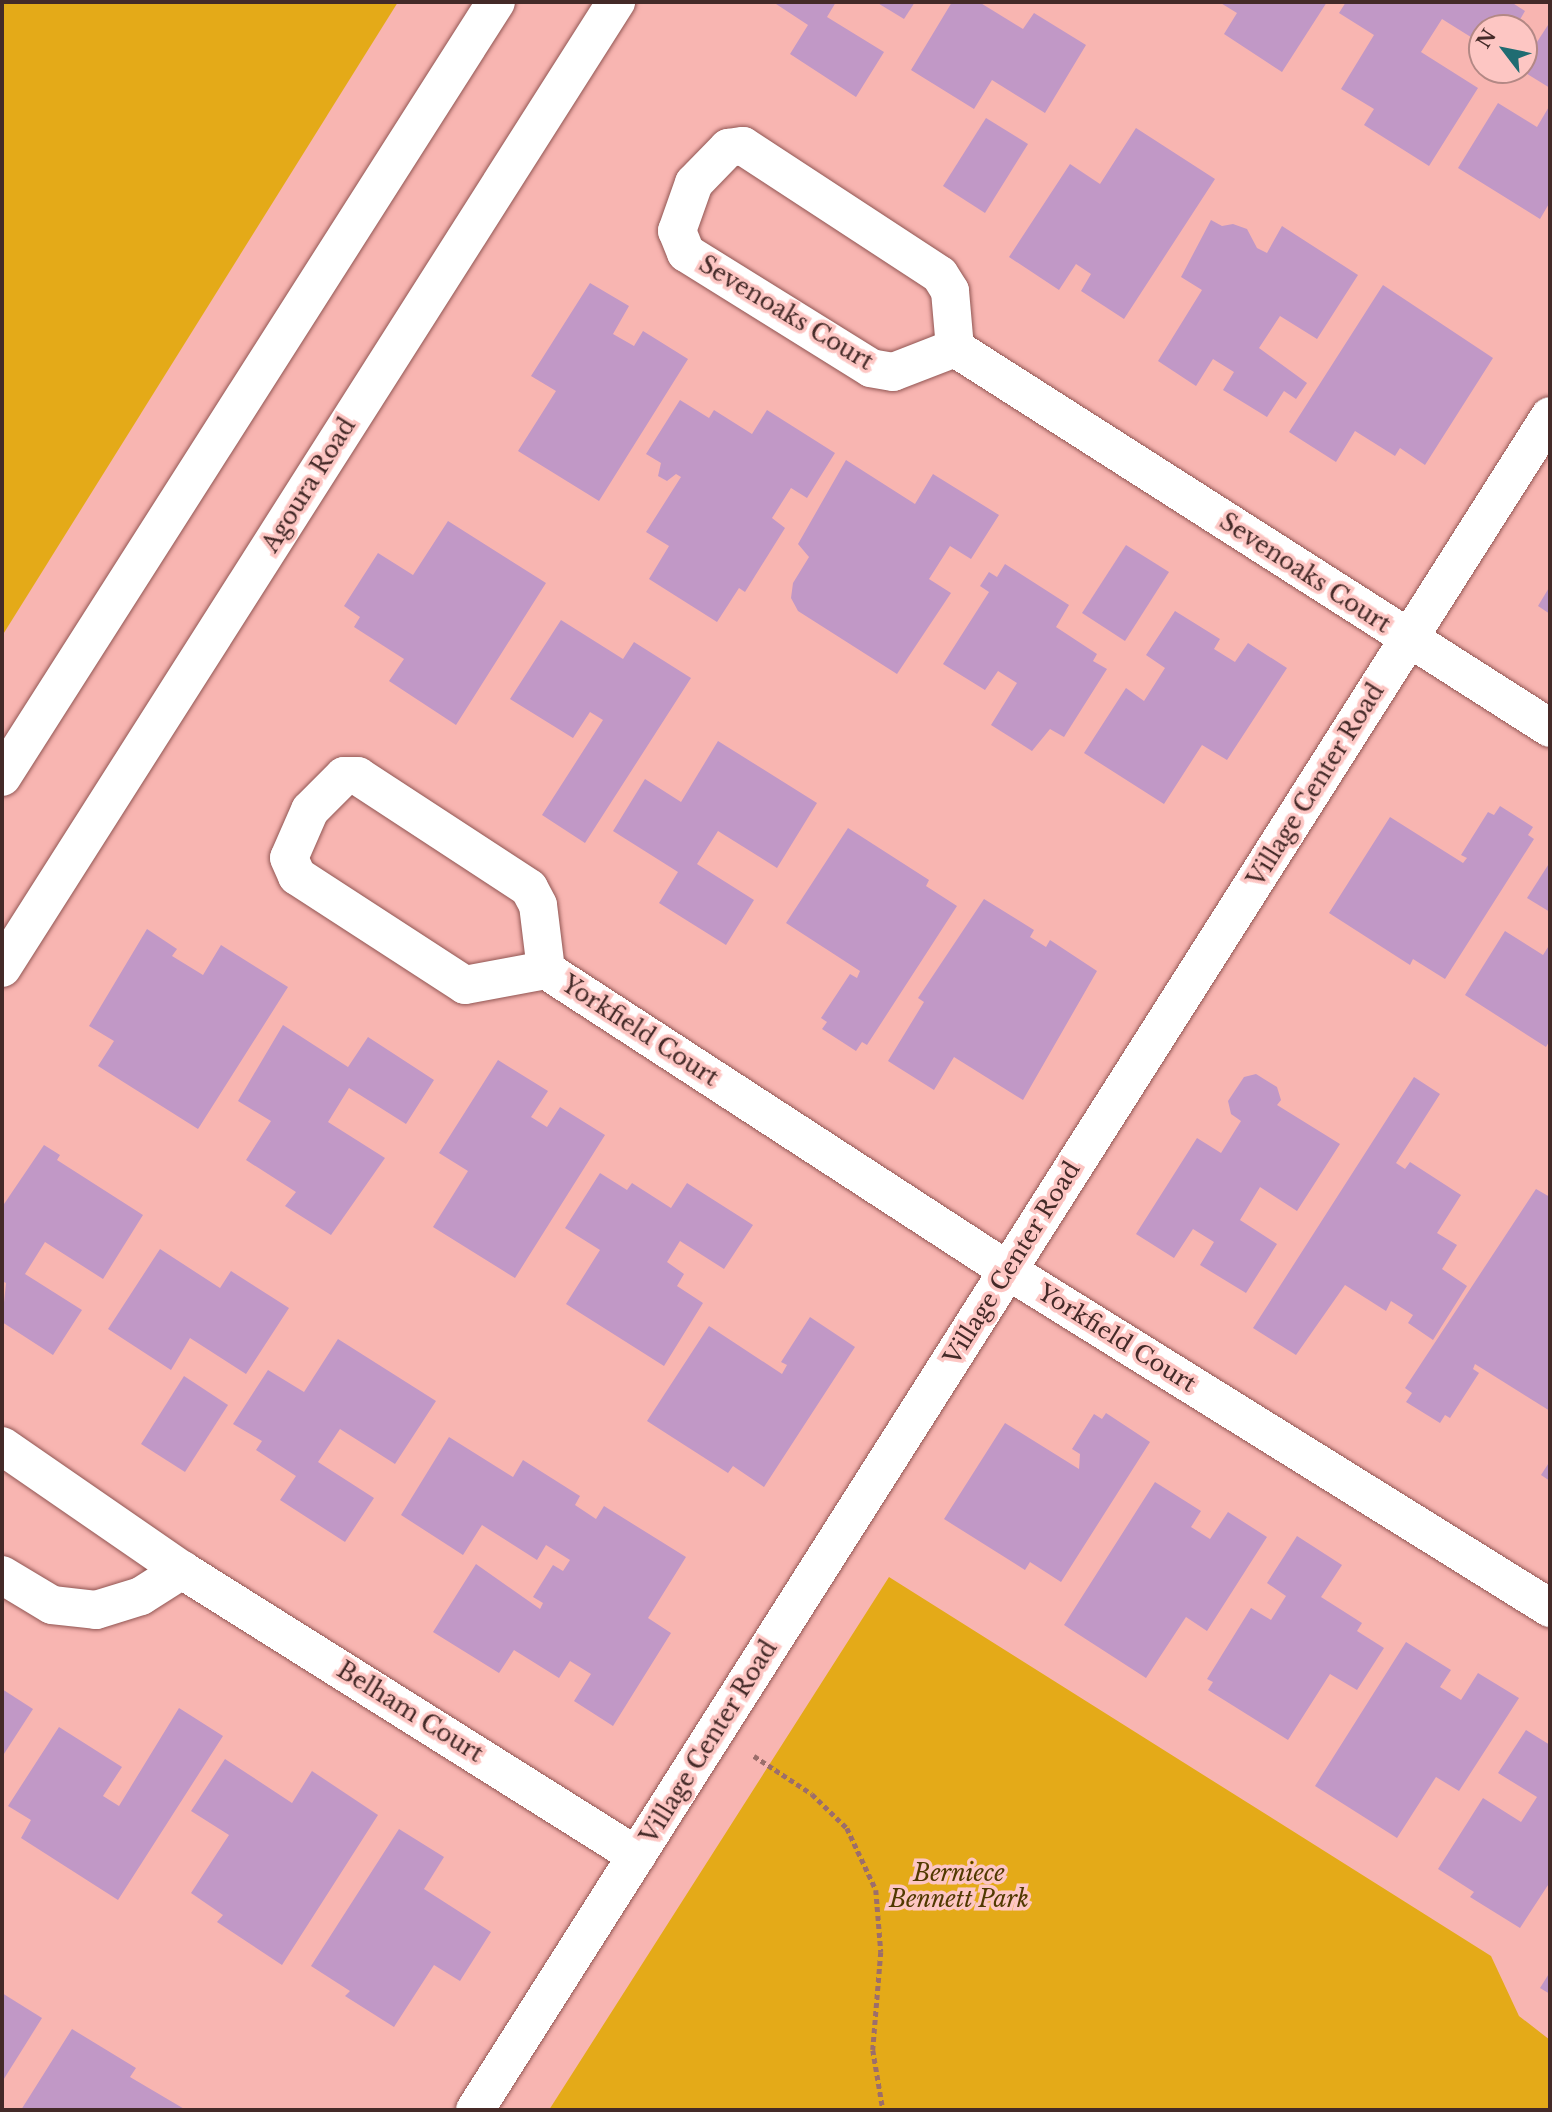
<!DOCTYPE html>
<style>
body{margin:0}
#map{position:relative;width:1552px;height:2112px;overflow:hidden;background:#f8b5b1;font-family:"Libre Baskerville",serif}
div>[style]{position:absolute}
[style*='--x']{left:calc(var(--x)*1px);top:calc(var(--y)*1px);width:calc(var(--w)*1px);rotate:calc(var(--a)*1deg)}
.green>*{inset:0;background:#e4aa18}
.building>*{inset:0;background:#c198c6}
.path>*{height:4.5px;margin-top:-2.25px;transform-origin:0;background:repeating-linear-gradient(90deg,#9c6e6b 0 5px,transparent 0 8.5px)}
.roads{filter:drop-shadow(0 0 2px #915653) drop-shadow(0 0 2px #915653)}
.street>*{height:38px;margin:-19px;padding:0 19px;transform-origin:19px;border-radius:19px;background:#fff}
.secondary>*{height:38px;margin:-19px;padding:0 19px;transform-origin:19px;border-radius:19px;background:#fff}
span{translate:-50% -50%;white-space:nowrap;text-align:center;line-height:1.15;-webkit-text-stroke:7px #fdc6c3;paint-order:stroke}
.street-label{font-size:23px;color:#442a28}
.park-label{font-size:23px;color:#513900;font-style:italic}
.frame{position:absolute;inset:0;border:4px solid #442a28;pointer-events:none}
.north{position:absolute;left:1468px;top:14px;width:70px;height:70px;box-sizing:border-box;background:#fdc6c3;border:2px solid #b38885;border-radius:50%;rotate:302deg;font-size:19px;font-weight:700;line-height:28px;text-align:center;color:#442a28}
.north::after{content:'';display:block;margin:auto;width:24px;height:32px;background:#206c72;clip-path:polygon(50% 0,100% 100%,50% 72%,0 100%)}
</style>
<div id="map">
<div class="green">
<div style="clip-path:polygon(2px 2px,398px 2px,2px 636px)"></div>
<div style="clip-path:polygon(889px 1577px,1491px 1956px,1519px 2016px,1550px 2040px,1550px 2110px,549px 2110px)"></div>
</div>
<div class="building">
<div style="clip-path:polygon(773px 2px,836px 2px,827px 17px,884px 52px,856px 97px,790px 54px,808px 25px)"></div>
<div style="clip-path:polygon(876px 2px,915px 2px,904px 19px)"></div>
<div style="clip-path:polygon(952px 2px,979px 2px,1023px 29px,1034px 13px,1086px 45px,1045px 113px,992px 80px,974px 109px,911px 70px)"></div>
<div style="clip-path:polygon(1219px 2px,1327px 2px,1282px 72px,1224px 34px,1237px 13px)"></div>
<div style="clip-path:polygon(1346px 2px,1511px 2px,1525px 11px,1515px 28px,1482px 28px,1482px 44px,1442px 19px,1421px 52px,1478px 88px,1429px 166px,1364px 125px,1374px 109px,1341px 89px,1374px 35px,1339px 13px)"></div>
<div style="clip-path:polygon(1548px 25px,1550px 26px,1550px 88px,1524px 72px,1524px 62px)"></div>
<div style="clip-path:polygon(1498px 103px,1537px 127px,1550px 105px,1550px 202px,1540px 219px,1458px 168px)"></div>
<div style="clip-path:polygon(986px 118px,1028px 144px,985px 213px,943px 186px)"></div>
<div style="clip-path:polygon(1136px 128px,1215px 179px,1124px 319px,1081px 291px,1091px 274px,1076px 264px,1059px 290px,1009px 257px,1070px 164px,1100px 184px)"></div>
<div style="clip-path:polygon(1211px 220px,1222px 226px,1233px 224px,1247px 229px,1257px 248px,1267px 253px,1282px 226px,1358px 275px,1317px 339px,1280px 316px,1259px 348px,1307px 383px,1296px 399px,1284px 391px,1267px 417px,1223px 390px,1234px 372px,1213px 359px,1196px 386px,1158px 361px,1202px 290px,1181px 277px)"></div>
<div style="clip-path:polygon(590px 283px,629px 306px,613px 334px,634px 346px,643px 331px,688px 359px,599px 501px,518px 451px,556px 391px,531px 376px)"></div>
<div style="clip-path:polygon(1383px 285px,1493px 358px,1425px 465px,1400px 448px,1395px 456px,1355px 431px,1336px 462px,1289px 432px)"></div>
<div style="clip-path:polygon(680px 400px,709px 418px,714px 410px,752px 434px,767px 410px,835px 453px,807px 498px,791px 488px,772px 518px,785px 528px,745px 592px,739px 588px,717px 622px,649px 579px,669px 546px,646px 532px,681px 477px,676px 474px,667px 481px,658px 476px,661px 463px,646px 454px)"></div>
<div style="clip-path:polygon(846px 460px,915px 504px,933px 474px,999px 515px,971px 559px,950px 546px,929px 579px,951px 593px,897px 674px,798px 611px,791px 598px,793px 583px,809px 557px,798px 544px)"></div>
<div style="clip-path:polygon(448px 521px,546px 583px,456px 725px,389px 681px,404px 659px,354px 627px,360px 617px,344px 606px,378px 553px,413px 575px)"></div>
<div style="clip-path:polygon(1126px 545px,1169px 572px,1125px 641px,1082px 613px)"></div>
<div style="clip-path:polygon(1005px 564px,1069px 605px,1056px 627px,1097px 654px,1093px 661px,1107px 669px,1064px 737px,1050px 729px,1032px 751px,991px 725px,1017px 683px,998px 671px,985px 690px,943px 664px,989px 592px,980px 586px,989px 572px,997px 577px)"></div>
<div style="clip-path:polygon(1550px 586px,1550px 614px,1538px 606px)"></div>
<div style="clip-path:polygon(1175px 611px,1220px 639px,1214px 649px,1235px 662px,1248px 643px,1287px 668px,1227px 760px,1202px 745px,1164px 804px,1084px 753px,1126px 688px,1144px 701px,1165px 668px,1146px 655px)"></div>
<div style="clip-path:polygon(561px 620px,623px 659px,634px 642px,691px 678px,585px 843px,542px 815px,603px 720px,590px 712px,573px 738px,510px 699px)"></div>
<div style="clip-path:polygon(718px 741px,817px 803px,777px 868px,718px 831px,697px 864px,754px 900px,726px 945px,659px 903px,678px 872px,613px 831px,645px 779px,681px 802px)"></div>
<div style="clip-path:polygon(1500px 806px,1533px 827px,1528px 835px,1534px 839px,1445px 979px,1413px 959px,1410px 965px,1329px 913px,1390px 817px,1463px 863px,1467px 858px,1461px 855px,1488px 812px,1494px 815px)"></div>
<div style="clip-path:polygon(848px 828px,929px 880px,926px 886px,957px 906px,867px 1045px,862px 1042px,856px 1051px,822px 1029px,827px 1022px,821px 1018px,850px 974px,857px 978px,860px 971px,786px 923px)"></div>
<div style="clip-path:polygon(1550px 862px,1550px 912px,1527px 898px)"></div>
<div style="clip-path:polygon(984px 899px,1034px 930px,1030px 937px,1046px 947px,1050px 940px,1097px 971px,1023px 1100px,954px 1057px,934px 1090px,888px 1061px,924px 1002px,918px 998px)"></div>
<div style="clip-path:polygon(147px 929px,177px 949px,172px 956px,203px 975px,221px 945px,288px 987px,198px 1129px,98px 1066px,114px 1041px,89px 1026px)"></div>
<div style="clip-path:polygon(1505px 931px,1543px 955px,1550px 944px,1550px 1040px,1546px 1047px,1465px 995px)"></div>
<div style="clip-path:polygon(283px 1025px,348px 1067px,368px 1037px,434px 1080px,406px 1124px,349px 1088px,328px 1122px,385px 1158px,331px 1235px,285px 1206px,296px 1192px,246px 1160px,271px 1121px,238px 1101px)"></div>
<div style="clip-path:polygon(498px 1060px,548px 1091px,531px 1117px,547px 1127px,560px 1107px,605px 1135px,515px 1278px,433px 1227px,468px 1171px,439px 1153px)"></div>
<div style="clip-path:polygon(1256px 1074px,1277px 1087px,1281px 1100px,1277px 1105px,1340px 1144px,1297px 1211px,1260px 1187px,1240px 1220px,1277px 1244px,1246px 1293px,1200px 1265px,1214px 1242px,1193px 1229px,1174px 1258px,1136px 1234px,1197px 1138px,1221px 1153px,1241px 1121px,1231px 1114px,1228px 1101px,1244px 1077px)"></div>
<div style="clip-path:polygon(1414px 1077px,1440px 1094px,1396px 1163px,1405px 1169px,1410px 1162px,1461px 1195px,1437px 1233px,1457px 1245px,1442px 1269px,1467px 1286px,1433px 1340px,1408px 1323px,1413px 1315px,1391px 1301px,1386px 1311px,1345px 1285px,1296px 1355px,1253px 1328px)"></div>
<div style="clip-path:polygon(44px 1145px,60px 1155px,57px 1160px,143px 1215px,103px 1279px,45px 1242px,25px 1274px,82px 1310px,53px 1355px,2px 1322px,6px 1283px,2px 1281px,2px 1207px)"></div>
<div style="clip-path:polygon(600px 1173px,627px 1190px,632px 1183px,671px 1208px,687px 1183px,753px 1225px,724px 1269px,680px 1241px,667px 1262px,684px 1274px,677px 1286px,703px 1303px,664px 1366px,566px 1304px,600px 1250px,565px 1228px)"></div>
<div style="clip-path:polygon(1536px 1189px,1550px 1197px,1550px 1411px,1475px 1364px,1473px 1369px,1479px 1373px,1450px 1418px,1445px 1415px,1440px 1423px,1406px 1402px,1412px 1393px,1405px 1388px)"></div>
<div style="clip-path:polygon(160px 1249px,220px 1288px,231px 1271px,289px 1308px,246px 1374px,190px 1338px,171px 1370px,108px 1329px)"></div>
<div style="clip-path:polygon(810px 1317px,855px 1347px,764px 1487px,733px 1466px,728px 1473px,647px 1421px,709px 1326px,782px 1374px,787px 1365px,781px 1362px)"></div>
<div style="clip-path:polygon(338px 1339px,436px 1401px,395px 1464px,340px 1429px,318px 1462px,374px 1498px,345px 1542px,280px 1500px,296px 1476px,256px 1450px,262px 1441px,233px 1424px,268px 1370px,304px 1392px)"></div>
<div style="clip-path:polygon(184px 1376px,228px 1405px,185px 1472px,141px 1444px)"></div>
<div style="clip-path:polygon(1106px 1413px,1150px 1442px,1061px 1582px,1030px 1562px,1025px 1570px,944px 1519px,1005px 1423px,1079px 1469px,1080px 1454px,1072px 1449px,1094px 1414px,1102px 1419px)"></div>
<div style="clip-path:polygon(449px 1437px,513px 1477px,523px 1460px,580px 1496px,575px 1505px,596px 1519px,604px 1506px,686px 1557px,648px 1618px,671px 1633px,613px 1726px,574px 1701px,591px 1674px,570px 1661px,559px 1678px,514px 1650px,499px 1673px,433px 1632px,476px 1564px,540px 1609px,543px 1603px,533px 1597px,553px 1565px,563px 1571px,570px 1560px,546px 1545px,537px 1560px,482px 1525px,463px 1555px,401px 1515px)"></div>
<div style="clip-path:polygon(1550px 1461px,1550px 1481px,1541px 1475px)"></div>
<div style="clip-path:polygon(1155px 1482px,1201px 1511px,1191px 1527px,1210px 1539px,1228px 1512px,1267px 1537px,1207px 1631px,1186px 1617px,1146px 1678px,1064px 1625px)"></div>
<div style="clip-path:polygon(1297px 1536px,1342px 1565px,1321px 1597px,1362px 1623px,1357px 1631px,1384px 1648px,1357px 1690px,1330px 1674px,1288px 1740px,1208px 1690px,1213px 1682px,1207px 1679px,1251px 1608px,1271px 1620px,1286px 1596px,1267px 1583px)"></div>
<div style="clip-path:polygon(1406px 1642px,1451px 1670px,1440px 1687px,1461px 1700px,1478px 1673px,1519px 1698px,1459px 1791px,1436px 1777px,1397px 1838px,1315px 1786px)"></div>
<div style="clip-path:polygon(2px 1689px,33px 1709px,2px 1757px)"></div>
<div style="clip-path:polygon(179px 1708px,223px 1736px,118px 1900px,21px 1838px,31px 1820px,8px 1806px,59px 1727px,122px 1767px,103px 1796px,119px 1806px)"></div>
<div style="clip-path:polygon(1526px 1730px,1550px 1745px,1550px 1882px,1520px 1928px,1470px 1897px,1474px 1892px,1438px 1869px,1483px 1798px,1521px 1822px,1537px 1797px,1498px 1773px)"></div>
<div style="clip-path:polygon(225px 1759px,292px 1803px,312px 1771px,378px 1815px,282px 1965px,217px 1922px,223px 1915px,191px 1893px,229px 1835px,191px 1811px)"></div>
<div style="clip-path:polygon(399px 1829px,444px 1857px,424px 1889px,491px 1932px,460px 1981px,434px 1965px,394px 2027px,345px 1996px,350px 1991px,311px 1966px)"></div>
<div style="clip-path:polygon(1550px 1972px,1550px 1994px,1540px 1988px)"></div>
<div style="clip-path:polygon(2px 1993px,42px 2018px,2px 2082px)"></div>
<div style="clip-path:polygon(72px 2029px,136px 2068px,130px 2077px,186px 2110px,21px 2110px)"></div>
</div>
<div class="path">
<div style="--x:754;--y:1756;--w:69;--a:33.2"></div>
<div style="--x:812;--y:1794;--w:49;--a:44.2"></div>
<div style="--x:847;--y:1828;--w:68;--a:64.9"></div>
<div style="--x:876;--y:1890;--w:62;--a:85.4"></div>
<div style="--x:881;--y:1952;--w:98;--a:94.7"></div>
<div style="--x:873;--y:2050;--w:61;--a:80.5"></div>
</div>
<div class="roads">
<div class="street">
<div style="--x:743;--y:146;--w:235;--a:33.2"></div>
<div style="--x:940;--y:275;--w:19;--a:58"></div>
<div style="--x:950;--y:291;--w:57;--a:85"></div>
<div style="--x:955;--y:348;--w:66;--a:158.8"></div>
<div style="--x:893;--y:372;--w:22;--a:-170"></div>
<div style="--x:871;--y:368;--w:218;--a:-148.1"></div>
<div style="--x:686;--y:253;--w:24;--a:-112"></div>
<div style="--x:677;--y:231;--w:51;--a:-70.5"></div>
<div style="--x:694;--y:183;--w:49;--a:-45.8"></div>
<div style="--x:728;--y:148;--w:15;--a:-8"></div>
<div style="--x:955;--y:348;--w:706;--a:32.56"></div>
<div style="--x:546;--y:970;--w:65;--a:-97"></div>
<div style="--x:538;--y:905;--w:19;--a:-118"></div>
<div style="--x:529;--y:888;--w:204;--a:-146.8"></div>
<div style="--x:358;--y:776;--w:14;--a:180"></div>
<div style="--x:344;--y:776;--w:48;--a:135"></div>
<div style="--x:310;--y:810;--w:52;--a:113.6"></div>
<div style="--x:289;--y:858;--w:20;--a:66"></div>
<div style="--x:297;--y:876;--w:200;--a:33"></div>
<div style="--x:465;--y:985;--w:82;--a:-10.5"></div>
<div style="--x:546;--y:970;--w:550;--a:33.05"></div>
<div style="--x:1007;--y:1270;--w:640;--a:31.9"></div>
<div style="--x:2;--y:1446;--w:219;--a:34.6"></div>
<div style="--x:182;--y:1570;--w:537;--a:32.15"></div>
<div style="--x:2;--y:1575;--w:58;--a:31"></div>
<div style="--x:52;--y:1605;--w:44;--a:6.5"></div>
<div style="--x:96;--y:1610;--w:47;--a:-17.3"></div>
<div style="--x:141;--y:1596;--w:49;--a:-32.4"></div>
<div style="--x:475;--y:2110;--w:2006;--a:-57.6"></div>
</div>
<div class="secondary">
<div style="--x:2;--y:777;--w:919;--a:-57.49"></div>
<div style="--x:2;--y:968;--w:1145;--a:-57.56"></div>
</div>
</div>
<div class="street-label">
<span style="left:786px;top:313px;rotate:31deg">Sevenoaks Court</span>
<span style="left:309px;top:485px;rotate:-58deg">Agoura Road</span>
<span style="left:1305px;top:573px;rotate:33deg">Sevenoaks Court</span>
<span style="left:1316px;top:785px;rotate:-58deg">Village Center Road</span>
<span style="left:640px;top:1031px;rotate:33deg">Yorkfield Court</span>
<span style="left:1012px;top:1263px;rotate:-58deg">Village Center Road</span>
<span style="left:1117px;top:1338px;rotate:32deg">Yorkfield Court</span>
<span style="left:410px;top:1712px;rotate:32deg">Belham Court</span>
<span style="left:709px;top:1742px;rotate:-58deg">Village Center Road</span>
</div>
<div class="park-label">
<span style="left:959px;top:1886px">Berniece<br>Bennett Park</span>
</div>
<div class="frame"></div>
<div class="north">N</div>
</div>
